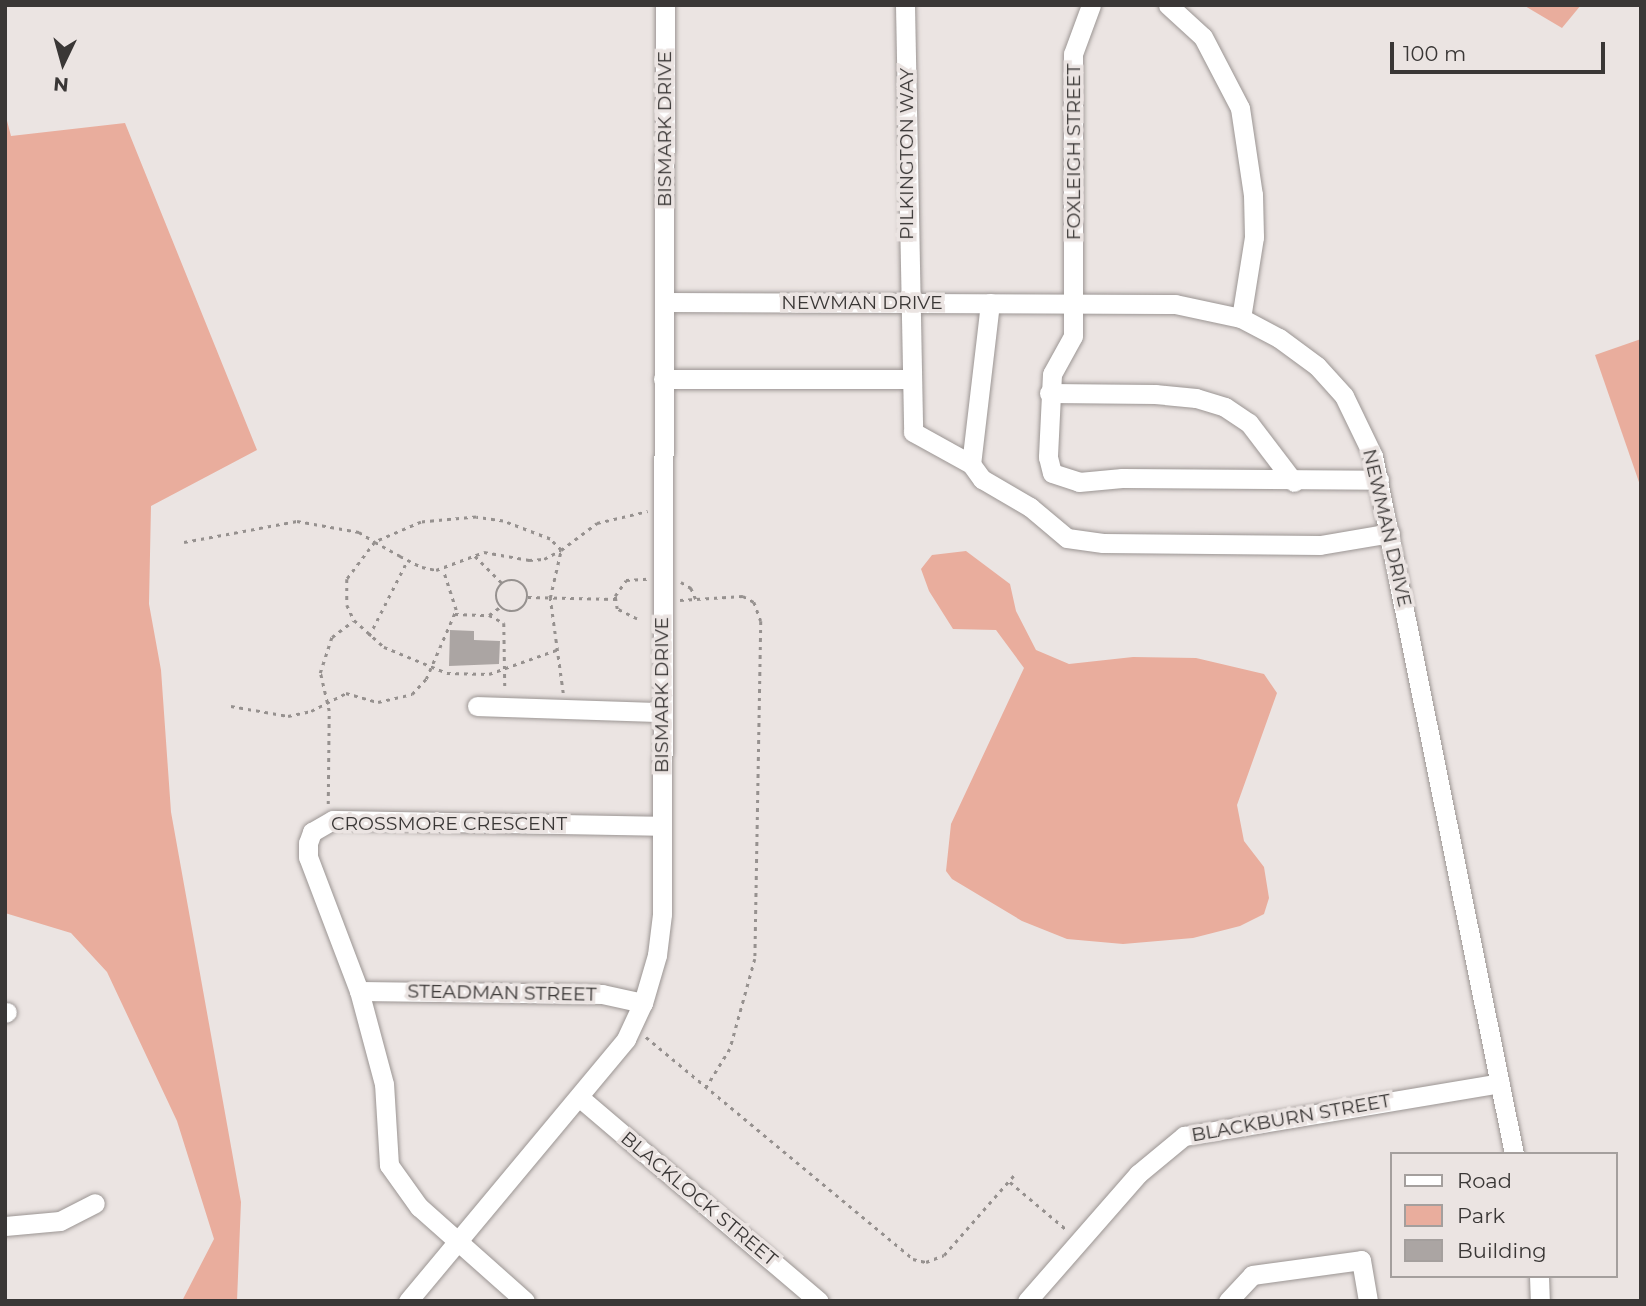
<!DOCTYPE html>
<style>
body{margin:0}
#map{position:relative;width:1646px;height:1306px;overflow:hidden;background:#ebe4e2;font-family:Montserrat,sans-serif}
div>[style]{position:absolute}
[style*='--x']{left:calc(var(--x)*1px);top:calc(var(--y)*1px);width:calc(var(--w)*1px);rotate:calc(var(--a)*1deg)}
.green>*{inset:0;background:#e9ad9d}
.building>*{inset:0;background:#aba5a3}
.path>*{height:2.5px;margin-top:-1.25px;transform-origin:0;background:repeating-linear-gradient(90deg,#96918f 0 3.5px,transparent 0 8.5px)}
.path>.ring{margin:-1.25px;padding:0;box-sizing:content-box;background:none;border:2.5px solid #96918f;border-radius:50%}
.roads{filter:drop-shadow(0 0 2px #9b9593) drop-shadow(0 0 2px #9b9593)}
.minor>*{height:19px;margin:-9.5px;padding:0 9.5px;transform-origin:9.5px;border-radius:9.5px;background:#fff}
span{translate:-50% -50%;white-space:nowrap;text-align:center;line-height:1.15;-webkit-text-stroke:7px #ebe4e2;paint-order:stroke}
.street-label{font-size:19px;color:#3a3736}
.frame{position:absolute;inset:0;border:7px solid #3a3736;pointer-events:none}
.legend{position:absolute;left:1390px;top:1152px;width:228px;height:126px;box-sizing:border-box;background:#ebe4e2;border:2px solid #a49f9d;margin:0;padding:9px 12px;list-style:none;font-size:21px;color:#3a3736}
.legend li{display:flex;align-items:center;gap:14px;height:35px}
.legend b{width:35px;border:2px solid #a49f9d}
.north{position:absolute;left:28px;top:28px;width:70px;height:70px;-webkit-text-stroke:5px #ebe4e2;paint-order:stroke;rotate:185deg;font-size:19px;font-weight:700;line-height:28px;text-align:center;color:#3a3736}
.north::after{content:'';display:block;margin:auto;width:24px;height:32px;background:#3a3736;clip-path:polygon(50% 0,100% 100%,50% 72%,0 100%)}
.scale{position:absolute;left:1390px;top:42px;width:215px;height:32px;box-sizing:border-box;border:4px solid #3a3736;border-top:0;padding-left:9px;font-size:21px;line-height:24px;white-space:nowrap;color:#3a3736;-webkit-text-stroke:5px #ebe4e2;paint-order:stroke}
</style>
<div id="map">
<div class="green">
<div style="clip-path:polygon(1523px 5px,1581px 5px,1562px 28px)"></div>
<div style="clip-path:polygon(5px 113px,11px 136px,125px 123px,257px 450px,151px 506px,149px 604px,161px 670px,171px 812px,241px 1202px,237px 1301px,182px 1301px,214px 1239px,177px 1121px,107px 972px,71px 933px,5px 913px)"></div>
<div style="clip-path:polygon(1641px 339px,1641px 485px,1640px 485px,1595px 355px)"></div>
<div style="clip-path:polygon(966px 551px,1010px 584px,1016px 611px,1036px 650px,1069px 664px,1133px 657px,1196px 658px,1264px 674px,1277px 693px,1237px 805px,1244px 841px,1264px 867px,1269px 898px,1264px 914px,1240px 926px,1193px 938px,1123px 944px,1067px 939px,1022px 921px,952px 879px,946px 871px,951px 824px,1024px 668px,996px 630px,953px 629px,929px 591px,921px 569px,932px 555px)"></div>
</div>
<div class="building">
<div style="clip-path:polygon(450px 630px,474px 631px,474px 640px,500px 641px,499px 664px,449px 666px)"></div>
</div>
<div class="path">
<div style="--x:184;--y:542;--w:115;--a:-10.5"></div>
<div style="--x:297;--y:521;--w:63;--a:10.1"></div>
<div style="--x:359;--y:532;--w:19;--a:32"></div>
<div style="--x:375;--y:542;--w:29;--a:29"></div>
<div style="--x:400;--y:556;--w:25;--a:27"></div>
<div style="--x:422;--y:567;--w:14;--a:12"></div>
<div style="--x:436;--y:570;--w:51;--a:-20.6"></div>
<div style="--x:484;--y:552;--w:46;--a:10.1"></div>
<div style="--x:529;--y:560;--w:15;--a:-4"></div>
<div style="--x:544;--y:559;--w:19;--a:-28"></div>
<div style="--x:561;--y:550;--w:16;--a:-135"></div>
<div style="--x:550;--y:539;--w:50;--a:-159"></div>
<div style="--x:503;--y:521;--w:27;--a:-172"></div>
<div style="--x:476;--y:517;--w:55;--a:174.8"></div>
<div style="--x:421;--y:522;--w:50;--a:156.5"></div>
<div style="--x:375;--y:542;--w:46;--a:127.1"></div>
<div style="--x:347;--y:579;--w:26;--a:90"></div>
<div style="--x:347;--y:605;--w:17;--a:65"></div>
<div style="--x:354;--y:620;--w:40;--a:42"></div>
<div style="--x:384;--y:647;--w:68;--a:22.4"></div>
<div style="--x:447;--y:673;--w:42;--a:1.4"></div>
<div style="--x:489;--y:674;--w:74;--a:-19.7"></div>
<div style="--x:475;--y:556;--w:38;--a:45"></div>
<div class="ring" style="left:496px;top:580px;width:29.5px;height:29.5px"></div>
<div style="--x:681;--y:582;--w:12;--a:31"></div>
<div style="--x:691;--y:588;--w:12;--a:66"></div>
<div style="--x:528;--y:597;--w:87;--a:1.3"></div>
<div style="--x:680;--y:600;--w:63;--a:-3.6"></div>
<div style="--x:743;--y:596;--w:13;--a:29"></div>
<div style="--x:754;--y:602;--w:20;--a:70"></div>
<div style="--x:761;--y:621;--w:338;--a:91"></div>
<div style="--x:755;--y:959;--w:93;--a:105.5"></div>
<div style="--x:730;--y:1049;--w:46;--a:121.6"></div>
<div style="--x:455;--y:614;--w:34;--a:2"></div>
<div style="--x:489;--y:615;--w:17;--a:28"></div>
<div style="--x:504;--y:623;--w:67;--a:89.1"></div>
<div style="--x:489;--y:615;--w:14;--a:-36"></div>
<div style="--x:637;--y:619;--w:22;--a:-153"></div>
<div style="--x:617;--y:609;--w:13;--a:-99"></div>
<div style="--x:615;--y:596;--w:19;--a:-55"></div>
<div style="--x:626;--y:580;--w:22;--a:-3"></div>
<div style="--x:369;--y:636;--w:84;--a:-63.1"></div>
<div style="--x:563;--y:693;--w:96;--a:-97.8"></div>
<div style="--x:550;--y:598;--w:49;--a:-77.1"></div>
<div style="--x:561;--y:550;--w:45;--a:-36.9"></div>
<div style="--x:597;--y:523;--w:52;--a:-13.2"></div>
<div style="--x:231;--y:706;--w:58;--a:10"></div>
<div style="--x:288;--y:716;--w:24;--a:-12"></div>
<div style="--x:311;--y:711;--w:39;--a:-27"></div>
<div style="--x:346;--y:693;--w:33;--a:16"></div>
<div style="--x:378;--y:702;--w:35;--a:-13"></div>
<div style="--x:412;--y:694;--w:21;--a:-47"></div>
<div style="--x:426;--y:679;--w:75;--a:-66.5"></div>
<div style="--x:456;--y:610;--w:42;--a:-108"></div>
<div style="--x:328;--y:804;--w:93;--a:-89.4"></div>
<div style="--x:329;--y:711;--w:39;--a:-103"></div>
<div style="--x:320;--y:673;--w:38;--a:-72"></div>
<div style="--x:332;--y:637;--w:26;--a:-37"></div>
<div style="--x:646;--y:1037;--w:347;--a:39.7"></div>
<div style="--x:913;--y:1259;--w:13;--a:13"></div>
<div style="--x:926;--y:1262;--w:19;--a:-21"></div>
<div style="--x:944;--y:1255;--w:106;--a:-48.8"></div>
<div style="--x:1010;--y:1182;--w:75;--a:40.1"></div>
</div>
<div class="roads">
<div class="minor">
<div style="--x:905;--y:5;--w:427;--a:88.9"></div>
<div style="--x:913;--y:432;--w:66;--a:28.9"></div>
<div style="--x:1091;--y:5;--w:52;--a:110.2"></div>
<div style="--x:1073;--y:54;--w:282;--a:90"></div>
<div style="--x:1073;--y:336;--w:43;--a:118.9"></div>
<div style="--x:1052;--y:374;--w:83;--a:92.8"></div>
<div style="--x:1048;--y:457;--w:16;--a:76"></div>
<div style="--x:1052;--y:473;--w:28;--a:18"></div>
<div style="--x:1079;--y:482;--w:43;--a:-5.3"></div>
<div style="--x:1122;--y:478;--w:257;--a:0.4"></div>
<div style="--x:1168;--y:5;--w:47;--a:42.4"></div>
<div style="--x:1203;--y:37;--w:80;--a:62.5"></div>
<div style="--x:1240;--y:108;--w:88;--a:81.5"></div>
<div style="--x:1253;--y:195;--w:42;--a:88.6"></div>
<div style="--x:1254;--y:237;--w:82;--a:99.1"></div>
<div style="--x:664;--y:302;--w:511;--a:0.22"></div>
<div style="--x:1175;--y:304;--w:67;--a:12"></div>
<div style="--x:1241;--y:318;--w:43;--a:27.8"></div>
<div style="--x:1279;--y:338;--w:47;--a:36.4"></div>
<div style="--x:1317;--y:366;--w:40;--a:48"></div>
<div style="--x:1344;--y:396;--w:67;--a:64.2"></div>
<div style="--x:1373;--y:456;--w:712;--a:78.58"></div>
<div style="--x:990;--y:303;--w:162;--a:96.7"></div>
<div style="--x:971;--y:464;--w:19;--a:54"></div>
<div style="--x:982;--y:479;--w:56;--a:30.3"></div>
<div style="--x:1030;--y:507;--w:48;--a:40"></div>
<div style="--x:1067;--y:538;--w:36;--a:8"></div>
<div style="--x:1103;--y:543;--w:217;--a:0.5"></div>
<div style="--x:1320;--y:545;--w:71;--a:-9.7"></div>
<div style="--x:663;--y:379;--w:248;--a:0"></div>
<div style="--x:1049;--y:393;--w:106;--a:0.5"></div>
<div style="--x:1155;--y:394;--w:41;--a:5.6"></div>
<div style="--x:1196;--y:398;--w:30;--a:17"></div>
<div style="--x:1225;--y:407;--w:29;--a:34"></div>
<div style="--x:1249;--y:423;--w:74;--a:52.7"></div>
<div style="--x:477;--y:706;--w:185;--a:1.9"></div>
<div style="--x:359;--y:991;--w:243;--a:0.7"></div>
<div style="--x:602;--y:994;--w:42;--a:12.4"></div>
<div style="--x:5;--y:1013;--w:2;--a:-27"></div>
<div style="--x:579;--y:1097;--w:315;--a:40.4"></div>
<div style="--x:5;--y:1226;--w:55;--a:-5.2"></div>
<div style="--x:60;--y:1221;--w:39;--a:-27"></div>
<div style="--x:1539;--y:1276;--w:25;--a:88"></div>
<div style="--x:408;--y:1301;--w:341;--a:-50.2"></div>
<div style="--x:626;--y:1039;--w:40;--a:-65"></div>
<div style="--x:643;--y:1003;--w:50;--a:-73.7"></div>
<div style="--x:657;--y:955;--w:41;--a:-83"></div>
<div style="--x:662;--y:914;--w:909;--a:-89.81"></div>
<div style="--x:525;--y:1301;--w:142;--a:-138.4"></div>
<div style="--x:419;--y:1207;--w:52;--a:-125.5"></div>
<div style="--x:389;--y:1165;--w:81;--a:-93.5"></div>
<div style="--x:384;--y:1084;--w:96;--a:-105"></div>
<div style="--x:359;--y:991;--w:143;--a:-110.8"></div>
<div style="--x:308;--y:857;--w:14;--a:-90"></div>
<div style="--x:308;--y:843;--w:12;--a:-70"></div>
<div style="--x:312;--y:832;--w:24;--a:-30"></div>
<div style="--x:333;--y:820;--w:329;--a:1"></div>
<div style="--x:1027;--y:1301;--w:169;--a:-48.8"></div>
<div style="--x:1138;--y:1174;--w:60;--a:-39.6"></div>
<div style="--x:1184;--y:1136;--w:320;--a:-9.5"></div>
<div style="--x:1228;--y:1301;--w:35;--a:-47"></div>
<div style="--x:1252;--y:1275;--w:110;--a:-7.8"></div>
<div style="--x:1361;--y:1260;--w:42;--a:80.3"></div>
</div>
</div>
<div class="street-label">
<span style="left:665px;top:129px;rotate:-90deg">BISMARK DRIVE</span>
<span style="left:1074px;top:152px;rotate:-90deg">FOXLEIGH STREET</span>
<span style="left:907px;top:154px;rotate:-90deg">PILKINGTON WAY</span>
<span style="left:862px;top:303px">NEWMAN DRIVE</span>
<span style="left:1387px;top:528px;rotate:77deg">NEWMAN DRIVE</span>
<span style="left:662px;top:695px;rotate:-90deg">BISMARK DRIVE</span>
<span style="left:449px;top:824px">CROSSMORE CRESCENT</span>
<span style="left:502px;top:993px;rotate:1deg">STEADMAN STREET</span>
<span style="left:1291px;top:1118px;rotate:-10deg">BLACKBURN STREET</span>
<span style="left:699px;top:1199px;rotate:40deg">BLACKLOCK STREET</span>
</div>
<div class="frame"></div>
<ul class="legend">
<li><b style="height:9px;background:#fff"></b>Road</li>
<li><b style="height:19px;background:#e9ad9d"></b>Park</li>
<li><b style="height:19px;background:#aba5a3"></b>Building</li>
</ul>
<div class="north">N</div>
<div class="scale">100 m</div>
</div>
